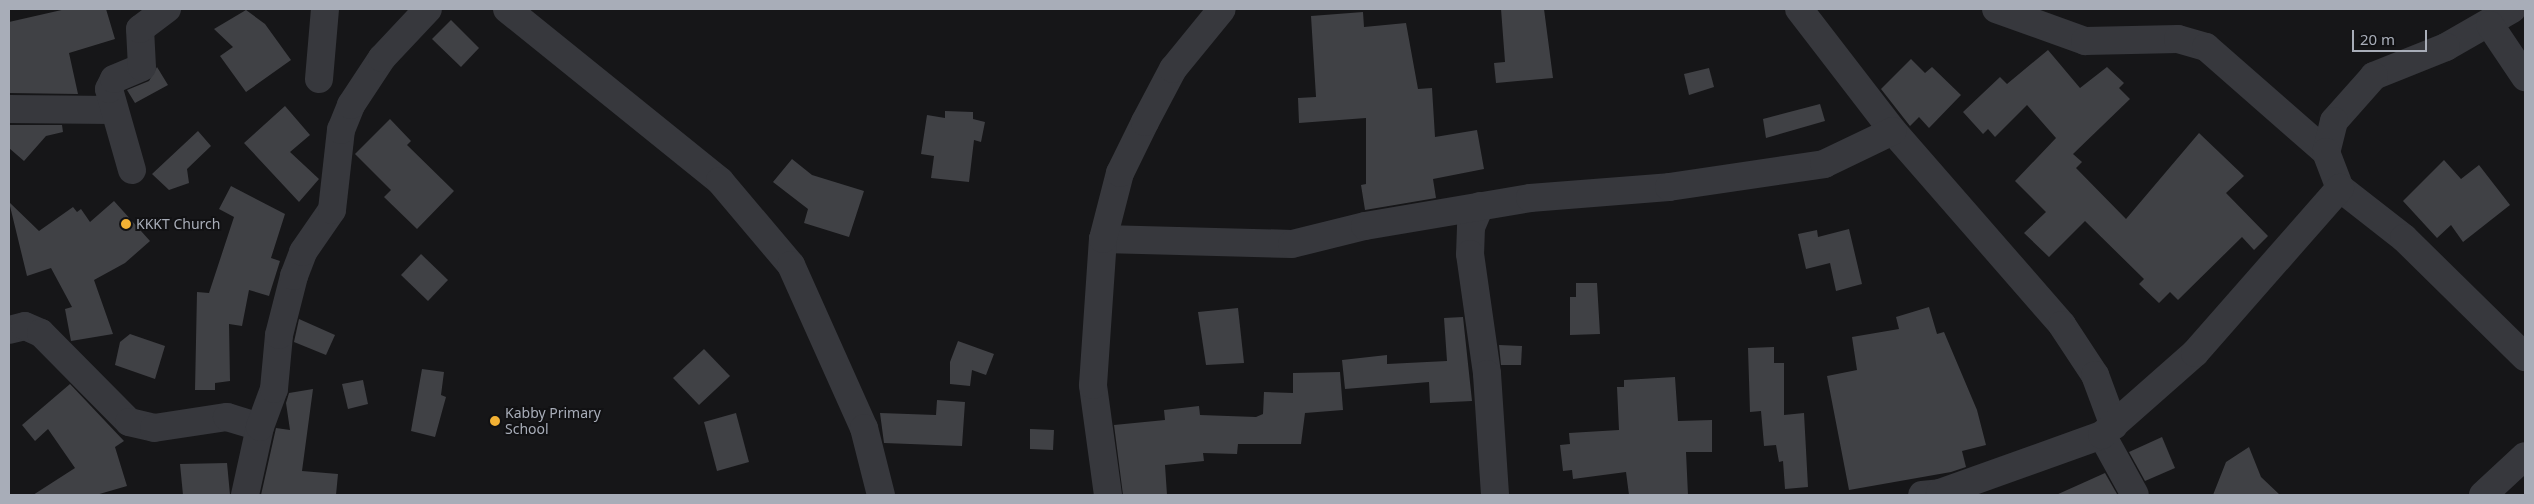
<!DOCTYPE html>
<style>
body{margin:0}
#map{position:relative;width:2534px;height:504px;overflow:hidden;background:#161618;font-family:"Noto Sans",sans-serif}
div>[style]{position:absolute}
[style*='--x']{left:calc(var(--x)*1px);top:calc(var(--y)*1px);width:calc(var(--w)*1px);rotate:calc(var(--a)*1deg)}
.building>*{inset:0;background:#404145}
.street>*{height:28px;margin:-14px;padding:0 14px;transform-origin:14px;border-radius:14px;background:#37383d}
.dots>*{width:14px;height:14px;translate:-50% -50%;box-sizing:border-box;border:2px solid #111113;border-radius:50%}
span{translate:-50% -50%;white-space:nowrap;text-align:center;line-height:1.15;-webkit-text-stroke:4px #111113;paint-order:stroke}
.poi-label{font-size:14px;color:#a8adb8}
.left{translate:0 -50%;text-align:left}
.frame{position:absolute;inset:0;border:10px solid #a8adb8;pointer-events:none}
.scale{position:absolute;left:2352px;top:30px;width:75px;height:22px;box-sizing:border-box;border:2px solid #a8adb8;border-top:0;padding-left:6px;font-size:15px;line-height:18px;white-space:nowrap;color:#a8adb8;-webkit-text-stroke:4px #111113;paint-order:stroke}
</style>
<div id="map">
<div class="building">
<div style="clip-path:polygon(66px 9px,106px 9px,115px 39px,69px 53px,78px 94px,9px 93px,9px 22px)"></div>
<div style="clip-path:polygon(1501px 9px,1544px 9px,1553px 78px,1496px 83px,1494px 63px,1505px 62px)"></div>
<div style="clip-path:polygon(246px 10px,265px 24px,291px 60px,246px 92px,220px 56px,233px 47px,214px 29px)"></div>
<div style="clip-path:polygon(1363px 12px,1364px 27px,1406px 23px,1418px 89px,1432px 88px,1435px 137px,1477px 130px,1484px 169px,1433px 179px,1436px 198px,1365px 210px,1361px 185px,1366px 184px,1366px 118px,1299px 123px,1298px 98px,1316px 97px,1311px 16px)"></div>
<div style="clip-path:polygon(451px 20px,479px 48px,461px 67px,432px 39px)"></div>
<div style="clip-path:polygon(2048px 50px,2080px 88px,2107px 67px,2124px 83px,2119px 88px,2130px 99px,2073px 154px,2082px 162px,2076px 168px,2126px 219px,2199px 133px,2244px 176px,2226px 193px,2268px 236px,2254px 250px,2242px 237px,2178px 300px,2170px 292px,2159px 303px,2139px 284px,2144px 279px,2085px 221px,2049px 257px,2024px 233px,2046px 212px,2015px 181px,2056px 138px,2027px 105px,1995px 137px,1988px 129px,1983px 134px,1963px 112px,2000px 77px,2007px 84px)"></div>
<div style="clip-path:polygon(1911px 59px,1925px 73px,1932px 67px,1961px 95px,1929px 128px,1919px 117px,1910px 126px,1881px 89px)"></div>
<div style="clip-path:polygon(157px 67px,168px 85px,135px 103px,127px 90px,149px 81px)"></div>
<div style="clip-path:polygon(1709px 68px,1714px 87px,1689px 95px,1684px 74px)"></div>
<div style="clip-path:polygon(1820px 104px,1825px 121px,1766px 138px,1763px 119px)"></div>
<div style="clip-path:polygon(285px 106px,310px 135px,290px 152px,319px 179px,299px 202px,244px 143px)"></div>
<div style="clip-path:polygon(945px 111px,973px 112px,973px 119px,985px 122px,981px 142px,974px 140px,969px 182px,931px 178px,934px 156px,921px 154px,927px 115px,945px 118px)"></div>
<div style="clip-path:polygon(390px 119px,411px 141px,407px 145px,454px 191px,417px 229px,384px 197px,391px 190px,355px 154px)"></div>
<div style="clip-path:polygon(9px 125px,62px 125px,63px 132px,46px 136px,24px 161px,9px 148px)"></div>
<div style="clip-path:polygon(198px 131px,211px 146px,187px 169px,189px 183px,169px 190px,152px 174px)"></div>
<div style="clip-path:polygon(792px 159px,812px 175px,864px 191px,849px 237px,804px 223px,808px 209px,773px 182px)"></div>
<div style="clip-path:polygon(2444px 160px,2461px 179px,2479px 165px,2510px 205px,2463px 242px,2451px 225px,2437px 238px,2403px 201px)"></div>
<div style="clip-path:polygon(231px 186px,285px 214px,271px 258px,280px 261px,269px 296px,249px 290px,242px 326px,229px 324px,230px 381px,215px 383px,215px 390px,195px 390px,197px 292px,209px 293px,234px 217px,219px 209px)"></div>
<div style="clip-path:polygon(114px 201px,150px 241px,125px 263px,94px 280px,113px 334px,71px 341px,65px 309px,72px 307px,51px 268px,27px 276px,9px 202px,39px 231px,73px 207px,77px 212px,81px 209px,90px 222px)"></div>
<div style="clip-path:polygon(1849px 229px,1862px 284px,1836px 291px,1830px 263px,1806px 269px,1798px 234px,1817px 230px,1818px 237px)"></div>
<div style="clip-path:polygon(421px 254px,448px 280px,428px 301px,401px 275px)"></div>
<div style="clip-path:polygon(1576px 283px,1597px 283px,1600px 334px,1570px 335px,1570px 297px,1576px 297px)"></div>
<div style="clip-path:polygon(1929px 307px,1937px 334px,1944px 332px,1977px 410px,1986px 445px,1962px 451px,1966px 467px,1951px 472px,1849px 490px,1827px 376px,1857px 370px,1852px 337px,1899px 329px,1896px 317px)"></div>
<div style="clip-path:polygon(1238px 308px,1244px 363px,1206px 365px,1198px 312px)"></div>
<div style="clip-path:polygon(1463px 317px,1472px 401px,1430px 403px,1429px 382px,1345px 389px,1342px 360px,1387px 355px,1387px 364px,1447px 361px,1444px 318px)"></div>
<div style="clip-path:polygon(299px 319px,335px 335px,326px 355px,294px 342px)"></div>
<div style="clip-path:polygon(130px 334px,165px 346px,155px 379px,115px 365px,120px 342px)"></div>
<div style="clip-path:polygon(958px 341px,994px 354px,986px 375px,972px 370px,970px 386px,950px 384px,950px 362px)"></div>
<div style="clip-path:polygon(1499px 345px,1522px 346px,1521px 365px,1501px 365px)"></div>
<div style="clip-path:polygon(1774px 347px,1774px 363px,1784px 363px,1784px 415px,1804px 413px,1808px 487px,1785px 489px,1783px 461px,1779px 462px,1776px 445px,1764px 446px,1761px 411px,1750px 412px,1748px 348px)"></div>
<div style="clip-path:polygon(704px 349px,730px 376px,699px 405px,673px 378px)"></div>
<div style="clip-path:polygon(422px 369px,444px 372px,441px 395px,446px 397px,435px 437px,411px 431px)"></div>
<div style="clip-path:polygon(1340px 372px,1343px 410px,1305px 413px,1301px 444px,1238px 444px,1237px 454px,1203px 453px,1204px 461px,1165px 465px,1167px 495px,1123px 495px,1114px 425px,1165px 420px,1164px 410px,1199px 406px,1200px 415px,1256px 417px,1263px 414px,1264px 392px,1293px 393px,1293px 373px)"></div>
<div style="clip-path:polygon(1675px 377px,1678px 421px,1712px 420px,1712px 452px,1686px 452px,1688px 495px,1629px 495px,1626px 472px,1573px 479px,1572px 470px,1563px 471px,1560px 445px,1570px 444px,1569px 433px,1619px 430px,1617px 387px,1624px 387px,1624px 380px)"></div>
<div style="clip-path:polygon(363px 380px,368px 404px,348px 409px,342px 384px)"></div>
<div style="clip-path:polygon(70px 384px,124px 441px,115px 447px,127px 486px,96px 495px,33px 495px,75px 468px,48px 429px,35px 441px,22px 425px)"></div>
<div style="clip-path:polygon(313px 389px,302px 471px,338px 474px,336px 495px,261px 495px,276px 428px,290px 430px,286px 403px,289px 393px)"></div>
<div style="clip-path:polygon(937px 400px,965px 402px,962px 446px,884px 443px,880px 413px,936px 415px)"></div>
<div style="clip-path:polygon(736px 413px,749px 462px,717px 471px,704px 422px)"></div>
<div style="clip-path:polygon(1030px 429px,1054px 430px,1053px 450px,1030px 449px)"></div>
<div style="clip-path:polygon(2162px 437px,2175px 468px,2145px 481px,2129px 452px)"></div>
<div style="clip-path:polygon(2249px 447px,2261px 477px,2280px 495px,2213px 495px,2226px 462px)"></div>
<div style="clip-path:polygon(227px 463px,230px 495px,183px 495px,180px 464px)"></div>
<div style="clip-path:polygon(2105px 473px,2117px 494px,2056px 495px)"></div>
</div>
<div class="street">
<div style="--x:507;--y:9;--w:274;--a:38.9"></div>
<div style="--x:720;--y:181;--w:110;--a:49.8"></div>
<div style="--x:791;--y:265;--w:179;--a:65.9"></div>
<div style="--x:864;--y:428;--w:69;--a:75.8"></div>
<div style="--x:1799;--y:9;--w:154;--a:52.4"></div>
<div style="--x:1893;--y:131;--w:257;--a:48.9"></div>
<div style="--x:2062;--y:325;--w:60;--a:56.6"></div>
<div style="--x:2095;--y:375;--w:54;--a:69.6"></div>
<div style="--x:1996;--y:9;--w:95;--a:19.8"></div>
<div style="--x:2085;--y:41;--w:93;--a:-1.2"></div>
<div style="--x:2178;--y:39;--w:29;--a:16"></div>
<div style="--x:2206;--y:47;--w:159;--a:41.2"></div>
<div style="--x:2512;--y:9;--w:76;--a:150.1"></div>
<div style="--x:2446;--y:47;--w:78;--a:158.1"></div>
<div style="--x:2374;--y:76;--w:60;--a:131.6"></div>
<div style="--x:2334;--y:121;--w:32;--a:104"></div>
<div style="--x:2326;--y:152;--w:39;--a:69"></div>
<div style="--x:2340;--y:188;--w:81;--a:38"></div>
<div style="--x:2404;--y:238;--w:170;--a:44.5"></div>
<div style="--x:2490;--y:25;--w:63;--a:56.1"></div>
<div style="--x:319;--y:79;--w:70;--a:-85.1"></div>
<div style="--x:9;--y:109;--w:103;--a:0.6"></div>
<div style="--x:132;--y:170;--w:84;--a:-105.9"></div>
<div style="--x:109;--y:89;--w:11;--a:-63"></div>
<div style="--x:114;--y:79;--w:30;--a:-23"></div>
<div style="--x:142;--y:67;--w:38;--a:-93"></div>
<div style="--x:140;--y:29;--w:34;--a:-37"></div>
<div style="--x:1480;--y:206;--w:23;--a:113"></div>
<div style="--x:1471;--y:227;--w:27;--a:92"></div>
<div style="--x:1470;--y:254;--w:121;--a:81.9"></div>
<div style="--x:1487;--y:374;--w:121;--a:86.2"></div>
<div style="--x:1103;--y:239;--w:189;--a:1.5"></div>
<div style="--x:1292;--y:244;--w:75;--a:-13.9"></div>
<div style="--x:1365;--y:226;--w:167;--a:-9.6"></div>
<div style="--x:1530;--y:198;--w:139;--a:-4.5"></div>
<div style="--x:1669;--y:187;--w:157;--a:-8.4"></div>
<div style="--x:1824;--y:164;--w:76;--a:-25.6"></div>
<div style="--x:9;--y:330;--w:16;--a:-14"></div>
<div style="--x:25;--y:326;--w:17;--a:24"></div>
<div style="--x:41;--y:333;--w:125;--a:45.3"></div>
<div style="--x:129;--y:422;--w:26;--a:13"></div>
<div style="--x:154;--y:428;--w:74;--a:-8.6"></div>
<div style="--x:227;--y:417;--w:34;--a:17"></div>
<div style="--x:2102;--y:435;--w:68;--a:61.2"></div>
<div style="--x:245;--y:495;--w:70;--a:-77.6"></div>
<div style="--x:260;--y:427;--w:40;--a:-69.8"></div>
<div style="--x:274;--y:389;--w:54;--a:-84.7"></div>
<div style="--x:279;--y:335;--w:61;--a:-75.7"></div>
<div style="--x:294;--y:276;--w:26;--a:-69"></div>
<div style="--x:303;--y:252;--w:51;--a:-55.4"></div>
<div style="--x:332;--y:210;--w:81;--a:-83.6"></div>
<div style="--x:341;--y:130;--w:27;--a:-68"></div>
<div style="--x:351;--y:105;--w:56;--a:-56.6"></div>
<div style="--x:382;--y:58;--w:67;--a:-46.8"></div>
<div style="--x:1108;--y:495;--w:111;--a:-97.8"></div>
<div style="--x:1093;--y:385;--w:146;--a:-86.1"></div>
<div style="--x:1103;--y:239;--w:68;--a:-75.6"></div>
<div style="--x:1120;--y:173;--w:57;--a:-63.9"></div>
<div style="--x:1145;--y:122;--w:60;--a:-62.2"></div>
<div style="--x:1173;--y:69;--w:77;--a:-50.8"></div>
<div style="--x:1922;--y:495;--w:18;--a:-6"></div>
<div style="--x:1940;--y:493;--w:172;--a:-19.7"></div>
<div style="--x:2102;--y:435;--w:124;--a:-41.4"></div>
<div style="--x:2195;--y:353;--w:220;--a:-48.7"></div>
<div style="--x:2483;--y:495;--w:57;--a:-42.9"></div>
</div>
<div class="dots">
<div style="left:126px;top:224px;background:#f2b134"></div>
<div style="left:495px;top:421px;background:#f2b134"></div>
</div>
<div class="poi-label">
<span class="left" style="left:136px;top:224px">KKKT Church</span>
<span class="left" style="left:505px;top:421px">Kabby Primary<br>School</span>
</div>
<div class="frame"></div>
<div class="scale">20 m</div>
</div>
